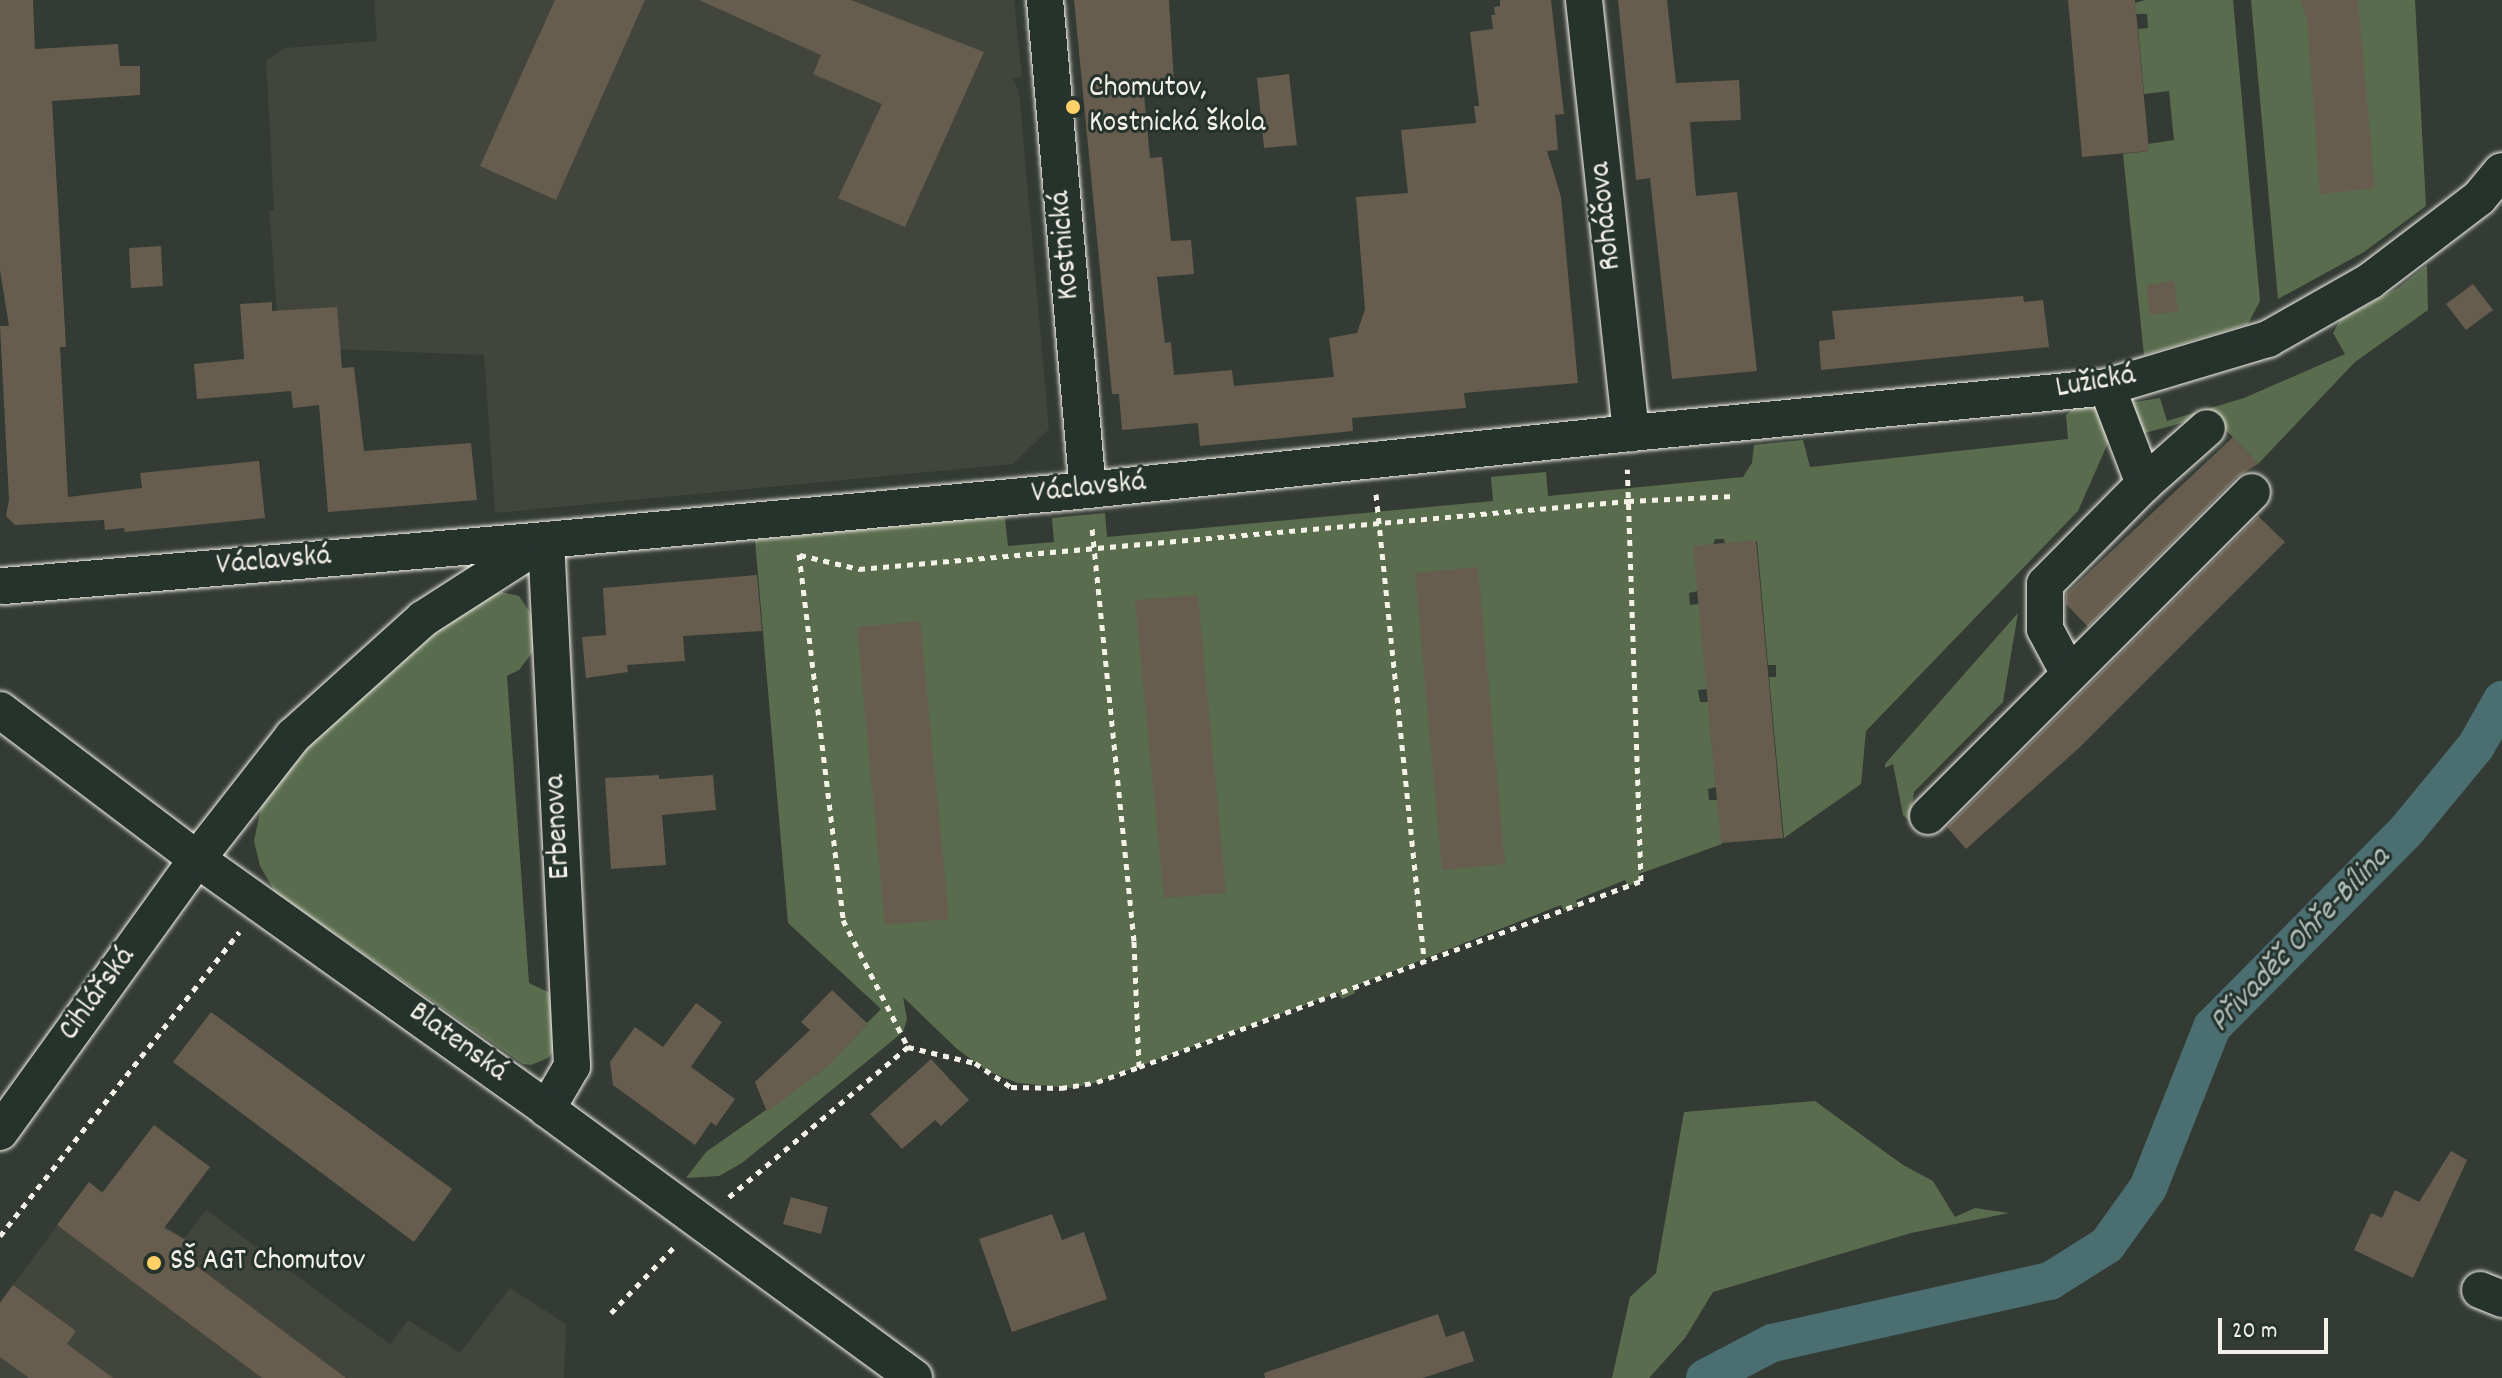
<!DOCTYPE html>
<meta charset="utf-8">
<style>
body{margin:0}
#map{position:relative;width:2502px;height:1378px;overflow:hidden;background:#333b34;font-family:Dekko,sans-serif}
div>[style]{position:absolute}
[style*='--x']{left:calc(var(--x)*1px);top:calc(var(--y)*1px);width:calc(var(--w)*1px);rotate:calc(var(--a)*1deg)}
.built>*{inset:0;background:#42453c}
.green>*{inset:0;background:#5a6c4e}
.canal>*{height:38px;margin:-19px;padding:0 19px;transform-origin:19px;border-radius:19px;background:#4b6e71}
.building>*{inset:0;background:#665d4f}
.path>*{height:5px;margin-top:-2.5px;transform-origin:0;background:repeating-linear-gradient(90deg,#f4f1e8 0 6px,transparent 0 12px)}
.roads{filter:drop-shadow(0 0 2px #f4f1e8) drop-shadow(0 0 2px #f4f1e8)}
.minor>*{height:36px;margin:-18px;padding:0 18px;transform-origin:18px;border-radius:18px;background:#26332d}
.dots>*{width:22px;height:22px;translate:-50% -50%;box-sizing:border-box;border:4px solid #26332d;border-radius:50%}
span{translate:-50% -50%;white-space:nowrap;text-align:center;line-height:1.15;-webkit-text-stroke:6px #26332d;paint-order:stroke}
.poi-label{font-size:30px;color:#f4f1e8}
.left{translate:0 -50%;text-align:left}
.street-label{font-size:30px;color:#f4f1e8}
.water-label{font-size:32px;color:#b0bdb8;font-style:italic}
.scale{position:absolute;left:2218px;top:1318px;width:110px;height:36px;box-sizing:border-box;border:4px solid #f4f1e8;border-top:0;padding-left:10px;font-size:24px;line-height:28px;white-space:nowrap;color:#f4f1e8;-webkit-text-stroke:6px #26332d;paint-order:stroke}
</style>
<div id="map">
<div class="built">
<div style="clip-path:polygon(374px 0,1014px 0,1022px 77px,1013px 79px,1019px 91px,1049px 429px,1013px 464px,495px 513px,484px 355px,280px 347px,269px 211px,274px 210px,266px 61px,285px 48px,377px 41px)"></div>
<div style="clip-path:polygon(89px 1182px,110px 1197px,115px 1191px,184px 1239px,206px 1210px,390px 1344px,408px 1320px,460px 1353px,510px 1288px,566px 1324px,564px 1378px,0 1378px,0 1303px)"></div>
</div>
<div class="green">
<div style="clip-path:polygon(2145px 0,2233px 0,2260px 301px,2248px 324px,2144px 355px,2123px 154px,2149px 151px,2148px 144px,2174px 140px,2169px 91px,2144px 94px,2138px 29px,2148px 28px,2147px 14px,2136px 14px,2135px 3px)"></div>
<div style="clip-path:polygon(2251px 0,2415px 0,2426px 206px,2364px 252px,2278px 299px)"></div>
<div style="clip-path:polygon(2427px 265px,2428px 310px,2355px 362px,2258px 464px,2212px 415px,2137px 435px,2129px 403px,2160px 398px,2167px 421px,2244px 398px,2345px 354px,2333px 333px,2340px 320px,2398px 288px)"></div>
<div style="clip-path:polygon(2093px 404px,2109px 420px,2108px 443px,2078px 511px,1866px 731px,1861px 784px,1784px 838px,1769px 677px,1776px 677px,1776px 665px,1768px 665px,1757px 541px,1725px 544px,1724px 539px,1715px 539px,1698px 591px,1689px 593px,1690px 605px,1699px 604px,1707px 689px,1698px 690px,1700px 702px,1708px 702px,1716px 787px,1708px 789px,1709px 800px,1718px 800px,1722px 844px,1639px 874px,1641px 881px,1628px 886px,1625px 880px,1576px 900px,1578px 906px,1564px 911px,1561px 905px,1353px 987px,1355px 993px,1342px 999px,1338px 993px,1094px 1083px,1072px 1088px,1018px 1083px,987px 1071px,957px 1049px,903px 997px,907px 1019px,903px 1032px,742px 1163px,719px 1176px,686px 1178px,706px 1152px,817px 1074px,881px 1009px,788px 923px,755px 540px,1000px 516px,1005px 519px,1008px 546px,1054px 542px,1052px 518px,1105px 513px,1107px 537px,1493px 501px,1491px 477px,1546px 472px,1548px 496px,1743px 477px,1752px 463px,1754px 445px,1803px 440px,1810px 467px,2068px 439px,2066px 415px,2079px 405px)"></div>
<div style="clip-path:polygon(502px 592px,519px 596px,533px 617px,535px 649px,519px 670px,507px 676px,529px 983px,548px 992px,557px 1004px,559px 1044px,548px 1058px,531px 1065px,523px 1064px,275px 892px,260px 866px,254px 841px,262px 803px,313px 741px,370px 686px,450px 622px,492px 594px)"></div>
<div style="clip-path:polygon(2018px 613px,2003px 702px,1914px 792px,1910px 821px,1903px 815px,1893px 764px,1885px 768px,1885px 764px)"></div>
<div style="clip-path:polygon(1815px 1101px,1903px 1165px,1933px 1181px,1955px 1217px,1975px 1208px,2009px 1213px,1911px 1233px,1713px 1292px,1685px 1338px,1649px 1378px,1612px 1378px,1630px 1297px,1656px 1273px,1684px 1112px)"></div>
</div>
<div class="canal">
<div style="--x:1705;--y:1378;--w:76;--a:-27.6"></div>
<div style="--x:1772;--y:1343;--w:285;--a:-12.6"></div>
<div style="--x:2050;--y:1281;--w:67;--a:-32.3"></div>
<div style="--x:2107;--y:1245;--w:70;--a:-54.3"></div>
<div style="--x:2148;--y:1188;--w:173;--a:-68.3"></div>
<div style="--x:2212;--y:1027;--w:276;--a:-45.3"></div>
<div style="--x:2406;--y:831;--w:110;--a:-50.5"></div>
<div style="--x:2476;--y:746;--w:53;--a:-60.5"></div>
</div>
<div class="building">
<div style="clip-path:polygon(0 0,33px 0,35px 49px,118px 44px,120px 66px,140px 66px,140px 95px,52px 101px,66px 347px,60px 347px,68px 497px,142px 488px,140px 473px,259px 461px,265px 518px,125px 532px,124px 528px,105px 530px,104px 520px,15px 525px,6px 516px,9px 500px,0 326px,9px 326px,0 270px)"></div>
<div style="clip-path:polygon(555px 0,645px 0,556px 200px,480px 166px)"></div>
<div style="clip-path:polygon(699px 0,851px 0,984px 52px,905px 227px,838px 198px,882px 104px,813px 74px,821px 55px)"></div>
<div style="clip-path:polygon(1074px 0,1169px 0,1174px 82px,1143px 84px,1150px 158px,1162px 157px,1171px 241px,1191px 240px,1194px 274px,1157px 277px,1165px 343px,1171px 342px,1174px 375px,1232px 370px,1234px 386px,1334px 377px,1329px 338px,1357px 333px,1365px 309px,1356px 197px,1408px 193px,1401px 130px,1476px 123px,1474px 106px,1479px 106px,1470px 32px,1493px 29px,1491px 15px,1495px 15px,1494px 7px,1500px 6px,1500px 0,1551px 0,1564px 114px,1555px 115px,1558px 150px,1547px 151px,1561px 197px,1578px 383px,1464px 393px,1466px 408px,1352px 418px,1353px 431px,1200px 446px,1198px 423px,1122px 430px,1119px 394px,1112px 394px)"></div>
<div style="clip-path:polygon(1618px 0,1667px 0,1676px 83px,1739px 80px,1741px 120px,1690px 122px,1696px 196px,1737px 192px,1757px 371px,1672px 379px,1650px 178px,1636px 180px)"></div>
<div style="clip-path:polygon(2068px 0,2135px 0,2149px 151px,2082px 157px)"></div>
<div style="clip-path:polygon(2300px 0,2358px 0,2375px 188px,2320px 194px,2307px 19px)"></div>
<div style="clip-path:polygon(1289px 74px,1297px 145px,1264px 148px,1257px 78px)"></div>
<div style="clip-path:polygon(161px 246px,163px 286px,131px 288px,129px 248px)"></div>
<div style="clip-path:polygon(2174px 281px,2178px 312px,2150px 314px,2146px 285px)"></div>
<div style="clip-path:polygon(2473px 284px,2493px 310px,2466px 330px,2446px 304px)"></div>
<div style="clip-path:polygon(2023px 296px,2024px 302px,2043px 300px,2049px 347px,1821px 370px,1819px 341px,1835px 339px,1832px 311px)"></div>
<div style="clip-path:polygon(272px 302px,272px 311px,337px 307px,342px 368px,354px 367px,364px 451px,471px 443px,477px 500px,328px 512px,319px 405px,293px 408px,291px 391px,197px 399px,194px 364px,244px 359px,240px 304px)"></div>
<div style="clip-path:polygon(2233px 437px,2258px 464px,2237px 477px,2088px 627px,2066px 604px,2066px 594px)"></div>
<div style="clip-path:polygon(2258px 516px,2285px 542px,2079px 748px,1966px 849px,1947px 827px)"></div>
<div style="clip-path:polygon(1756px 540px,1783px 838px,1721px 843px,1693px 546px)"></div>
<div style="clip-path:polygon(1478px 567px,1505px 864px,1442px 870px,1415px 573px)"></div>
<div style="clip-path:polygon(757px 575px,762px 631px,683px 636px,685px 661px,627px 665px,628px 672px,586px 678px,582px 637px,606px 635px,603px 588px)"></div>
<div style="clip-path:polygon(1198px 595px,1226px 893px,1164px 898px,1135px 600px)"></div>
<div style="clip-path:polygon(920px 621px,949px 919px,885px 925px,857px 627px)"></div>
<div style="clip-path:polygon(659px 775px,659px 779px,713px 775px,716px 810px,662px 815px,666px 865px,611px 869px,605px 778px)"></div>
<div style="clip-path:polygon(832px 990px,868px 1024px,828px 1066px,767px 1112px,755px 1082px,810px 1030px,801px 1022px)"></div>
<div style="clip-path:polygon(696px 1003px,722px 1022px,691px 1067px,735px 1099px,716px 1126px,711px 1122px,695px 1145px,613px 1085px,610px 1062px,635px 1027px,663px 1047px)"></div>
<div style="clip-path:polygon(211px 1012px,452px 1189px,414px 1242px,173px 1062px)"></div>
<div style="clip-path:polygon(931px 1059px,969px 1100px,941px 1126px,935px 1120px,902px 1149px,870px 1114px)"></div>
<div style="clip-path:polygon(154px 1125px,210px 1167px,164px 1228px,186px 1240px,178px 1252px,346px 1378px,262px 1378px,57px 1225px,89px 1182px,102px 1193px)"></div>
<div style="clip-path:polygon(2451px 1151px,2467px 1160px,2413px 1278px,2354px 1250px,2371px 1213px,2382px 1218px,2395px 1190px,2419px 1202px)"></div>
<div style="clip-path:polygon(791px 1197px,828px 1207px,821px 1234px,783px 1224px)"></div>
<div style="clip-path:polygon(1052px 1214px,1062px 1240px,1084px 1232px,1107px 1299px,1012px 1332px,979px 1239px)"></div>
<div style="clip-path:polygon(13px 1285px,76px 1331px,67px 1344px,113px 1378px,29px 1378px,0 1357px,0 1303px)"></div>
<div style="clip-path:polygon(1438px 1314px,1446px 1337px,1464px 1331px,1474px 1361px,1423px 1378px,1265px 1378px,1264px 1373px)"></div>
</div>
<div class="path">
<div style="--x:1376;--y:494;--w:470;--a:84.1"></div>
<div style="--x:799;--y:554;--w:369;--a:83.1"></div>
<div style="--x:843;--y:920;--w:143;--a:62.9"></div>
<div style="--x:800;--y:555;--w:61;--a:13.3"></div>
<div style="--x:859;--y:569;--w:772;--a:-5.05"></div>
<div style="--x:1628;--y:501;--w:106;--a:-2.7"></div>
<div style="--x:1139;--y:1067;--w:535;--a:-20.33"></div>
<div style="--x:1641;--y:881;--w:412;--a:-91.9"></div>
<div style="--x:729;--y:1197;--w:234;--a:-40"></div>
<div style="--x:908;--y:1047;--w:69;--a:13.4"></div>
<div style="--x:975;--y:1063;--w:43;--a:33.7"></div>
<div style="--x:1011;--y:1087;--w:50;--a:1.1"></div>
<div style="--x:1061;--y:1088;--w:36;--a:-9"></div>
<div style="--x:1097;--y:1082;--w:45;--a:-19.7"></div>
<div style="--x:1139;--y:1067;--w:126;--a:-92.3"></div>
<div style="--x:1134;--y:941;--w:418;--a:-95.8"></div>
<div style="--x:0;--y:1236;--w:387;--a:-51.8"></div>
<div style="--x:611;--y:1313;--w:91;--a:-46.3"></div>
</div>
<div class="roads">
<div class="minor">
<div style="--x:1045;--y:0;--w:492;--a:85"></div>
<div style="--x:1584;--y:0;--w:436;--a:83.8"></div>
<div style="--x:2107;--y:387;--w:104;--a:69.1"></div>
<div style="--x:3;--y:586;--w:545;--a:-4.84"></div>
<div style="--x:546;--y:540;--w:527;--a:87.17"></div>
<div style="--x:572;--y:1066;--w:50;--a:120.2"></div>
<div style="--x:2069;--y:674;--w:51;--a:-118.1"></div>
<div style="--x:2045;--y:629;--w:45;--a:-90"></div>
<div style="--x:2045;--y:584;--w:141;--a:-45.3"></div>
<div style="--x:2144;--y:484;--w:84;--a:-41.6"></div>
<div style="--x:0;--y:710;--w:247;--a:37.1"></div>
<div style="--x:197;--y:859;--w:430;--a:35.5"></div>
<div style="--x:547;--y:1109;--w:455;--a:36.2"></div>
<div style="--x:1928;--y:816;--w:458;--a:-45"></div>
<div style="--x:0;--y:1132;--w:337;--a:-54.2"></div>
<div style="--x:197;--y:859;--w:156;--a:-52"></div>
<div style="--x:293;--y:736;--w:175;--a:-42"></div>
<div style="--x:423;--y:619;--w:146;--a:-32.7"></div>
<div style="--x:546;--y:540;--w:544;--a:-5.27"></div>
<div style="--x:1088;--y:490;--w:546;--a:-5.99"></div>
<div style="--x:1631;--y:433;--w:478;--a:-5.5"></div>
<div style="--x:2107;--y:387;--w:168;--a:-16.6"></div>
<div style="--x:2268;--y:339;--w:117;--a:-29.6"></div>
<div style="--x:2370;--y:281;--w:137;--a:-37.3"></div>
<div style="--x:2479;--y:198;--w:35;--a:-50"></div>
<div style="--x:2480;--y:1290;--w:24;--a:22"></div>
</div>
</div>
<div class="dots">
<div style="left:1073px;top:107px;background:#ffd166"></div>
<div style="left:154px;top:1263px;background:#ffd166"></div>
</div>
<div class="poi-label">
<span class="left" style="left:1089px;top:107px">Chomutov,<br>Kostnická škola</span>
<span class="left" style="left:170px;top:1263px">SŠ AGT Chomutov</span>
</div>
<div class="street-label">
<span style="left:1608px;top:216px;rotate:-96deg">Roháčova</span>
<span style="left:1067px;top:245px;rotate:-95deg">Kostnická</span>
<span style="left:2096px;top:384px;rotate:-10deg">Lužická</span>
<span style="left:1089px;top:490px;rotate:-6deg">Václavská</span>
<span style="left:274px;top:563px;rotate:-5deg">Václavská</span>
<span style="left:560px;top:827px;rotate:-93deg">Erbenova</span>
<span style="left:99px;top:995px;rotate:-54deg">Cihlářská</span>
<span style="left:457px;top:1044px;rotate:36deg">Blatenská</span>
</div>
<div class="water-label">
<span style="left:2301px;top:941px;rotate:-46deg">Přivaděč Ohře-Bílina</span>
</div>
<div class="scale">20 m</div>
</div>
